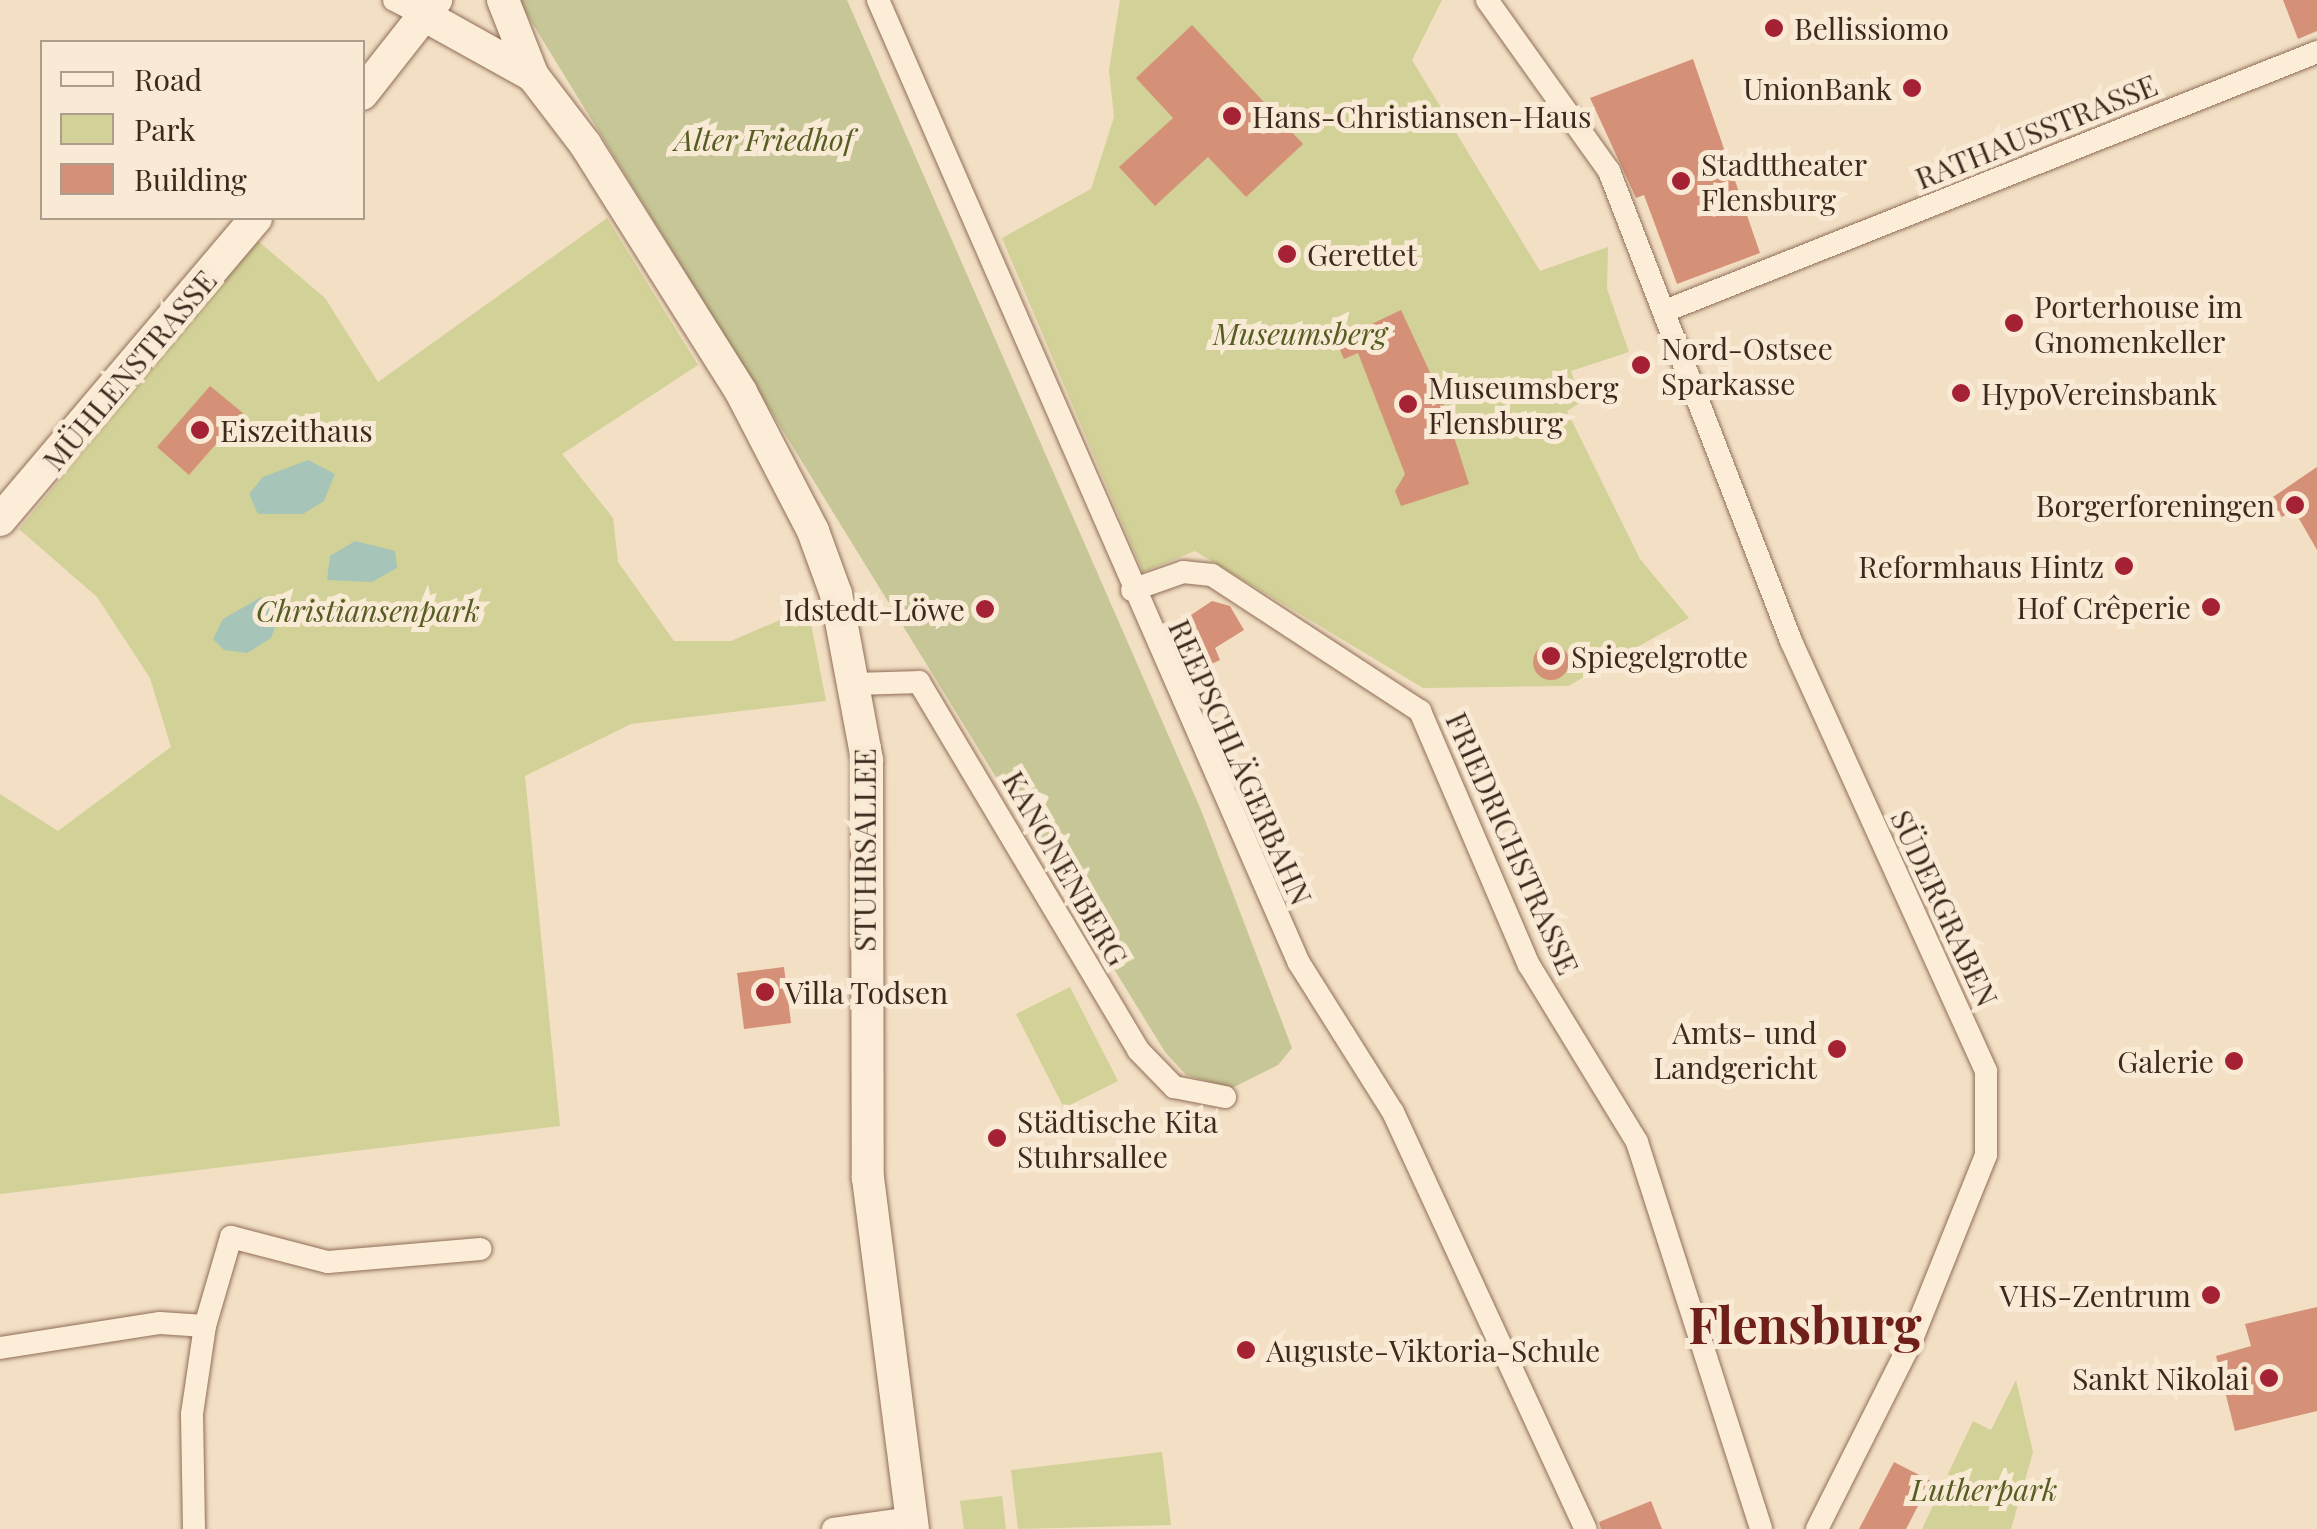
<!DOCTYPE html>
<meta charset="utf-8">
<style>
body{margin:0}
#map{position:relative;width:2317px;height:1529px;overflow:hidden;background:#f2dfc4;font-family:"Playfair Display",serif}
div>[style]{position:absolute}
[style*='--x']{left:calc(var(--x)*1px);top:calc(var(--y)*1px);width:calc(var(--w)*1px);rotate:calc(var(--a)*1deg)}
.green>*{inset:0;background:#d2d197}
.cemetery>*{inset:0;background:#c6c696}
.water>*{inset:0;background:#a6c5b8}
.building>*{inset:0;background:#d49177}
.round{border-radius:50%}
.roads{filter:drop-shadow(0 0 2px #906e58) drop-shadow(0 0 2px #906e58)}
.street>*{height:22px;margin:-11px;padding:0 11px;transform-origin:11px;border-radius:11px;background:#fcedd9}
.secondary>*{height:32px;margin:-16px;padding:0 16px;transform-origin:16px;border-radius:16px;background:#fcedd9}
.dots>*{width:28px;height:28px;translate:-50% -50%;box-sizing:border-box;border:5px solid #f9ead5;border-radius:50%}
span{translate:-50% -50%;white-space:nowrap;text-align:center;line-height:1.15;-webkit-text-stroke:10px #f9ead5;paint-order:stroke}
.poi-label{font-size:30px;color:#3e291e}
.left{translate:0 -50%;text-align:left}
.right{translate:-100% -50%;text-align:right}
.street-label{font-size:30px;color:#3e291e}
.park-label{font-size:30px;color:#565d22;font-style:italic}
.town-label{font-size:50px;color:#6f1f19;font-weight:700}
.legend{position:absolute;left:40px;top:40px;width:325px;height:180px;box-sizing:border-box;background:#f9ead5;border:2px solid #ae9d8c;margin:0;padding:12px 18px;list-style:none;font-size:30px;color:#3e291e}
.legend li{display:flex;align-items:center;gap:20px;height:50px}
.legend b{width:50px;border:2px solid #ae9d8c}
</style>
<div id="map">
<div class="green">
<div style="clip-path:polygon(1120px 0,1442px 0,1412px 60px,1540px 271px,1608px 247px,1607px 289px,1629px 352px,1571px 371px,1581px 402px,1567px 411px,1640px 559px,1689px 618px,1568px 686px,1423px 688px,1195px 551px,1143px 572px,1002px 238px,1091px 189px,1114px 117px,1109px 70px)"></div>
<div style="clip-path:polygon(607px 218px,698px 365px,562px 454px,613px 518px,618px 562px,674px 641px,731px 641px,808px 608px,826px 701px,631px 724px,525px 776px,560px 1126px,0 1194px,0 794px,58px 831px,171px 747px,150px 678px,97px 597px,19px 529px,258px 241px,325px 298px,378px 382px)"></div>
<div style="clip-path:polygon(1070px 987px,1118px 1081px,1064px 1108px,1016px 1014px)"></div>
<div style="clip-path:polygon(2016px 1380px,2033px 1452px,2011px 1529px,1922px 1529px,1973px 1421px,1991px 1430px)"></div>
<div style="clip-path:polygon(1162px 1452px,1171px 1525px,1018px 1529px,1011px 1470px)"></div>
<div style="clip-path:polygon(1002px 1496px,1006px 1529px,964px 1529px,960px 1501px)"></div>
</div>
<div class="cemetery">
<div style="clip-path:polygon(518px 0,847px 0,1201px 810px,1292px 1048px,1278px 1065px,1232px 1088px,1186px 1075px,1165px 1052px)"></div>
</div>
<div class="water">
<div style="clip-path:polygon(308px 460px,335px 474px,324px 501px,303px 514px,258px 514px,249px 494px,263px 477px)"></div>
<div style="clip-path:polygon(355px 541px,395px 551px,397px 568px,372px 582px,327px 580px,330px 556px)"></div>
<div style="clip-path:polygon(261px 597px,279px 616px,271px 638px,247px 653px,224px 650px,213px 639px,223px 619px)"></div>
</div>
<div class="building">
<div style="clip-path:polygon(2283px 0,2317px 0,2317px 31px,2298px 39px)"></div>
<div style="clip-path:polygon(1192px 25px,1303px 144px,1246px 197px,1208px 157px,1155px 206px,1119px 167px,1173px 118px,1136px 78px)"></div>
<div style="clip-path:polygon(1693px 59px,1760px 253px,1677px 284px,1644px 195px,1636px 198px,1590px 98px)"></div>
<div style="clip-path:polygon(1401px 310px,1441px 396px,1469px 484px,1401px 506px,1395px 491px,1405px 474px,1358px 353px,1344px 359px,1336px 341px)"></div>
<div style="clip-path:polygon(210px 386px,243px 413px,189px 475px,157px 447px)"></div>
<div style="clip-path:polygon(2317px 467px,2317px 550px,2294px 510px,2282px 517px,2270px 499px)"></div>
<div style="clip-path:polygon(1212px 601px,1230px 606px,1244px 630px,1215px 648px,1220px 660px,1203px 668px,1182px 621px)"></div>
<div class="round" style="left:1533px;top:644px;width:36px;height:36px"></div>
<div style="clip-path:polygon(784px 967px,791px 1023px,744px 1029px,737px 973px)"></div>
<div style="clip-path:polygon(2317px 1307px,2317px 1411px,2235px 1431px,2216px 1356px,2251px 1346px,2245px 1324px)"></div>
<div style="clip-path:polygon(1894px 1462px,1931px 1481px,1906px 1529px,1859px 1529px)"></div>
<div style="clip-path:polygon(1651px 1501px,1662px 1529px,1601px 1529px,1599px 1522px)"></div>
</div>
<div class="roads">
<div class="street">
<div style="--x:394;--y:0;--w:39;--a:27"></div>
<div style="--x:878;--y:0;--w:1051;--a:66.39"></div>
<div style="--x:1299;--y:963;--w:176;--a:57.8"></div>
<div style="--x:1393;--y:1112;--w:459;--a:65.2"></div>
<div style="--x:1487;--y:0;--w:210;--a:54.5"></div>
<div style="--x:1609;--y:171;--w:504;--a:68.83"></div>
<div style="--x:1791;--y:641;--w:472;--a:65.6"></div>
<div style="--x:1986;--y:1071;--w:84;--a:90"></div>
<div style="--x:1986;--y:1155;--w:204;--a:111.9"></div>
<div style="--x:1910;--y:1344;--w:207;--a:116.7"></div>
<div style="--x:1665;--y:311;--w:702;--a:-21.66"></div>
<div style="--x:1132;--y:590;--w:54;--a:-19.4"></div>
<div style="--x:1183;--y:572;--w:29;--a:6"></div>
<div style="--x:1212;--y:575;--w:249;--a:33.2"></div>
<div style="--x:1420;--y:711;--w:276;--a:66.8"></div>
<div style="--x:1529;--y:965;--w:207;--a:58.6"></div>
<div style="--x:1637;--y:1142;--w:406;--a:72.2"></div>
<div style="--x:857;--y:684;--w:62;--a:-1.8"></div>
<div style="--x:919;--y:682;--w:428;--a:59.2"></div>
<div style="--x:1138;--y:1050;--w:52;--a:45.8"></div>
<div style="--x:1174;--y:1087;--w:52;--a:11.1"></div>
<div style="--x:0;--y:1348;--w:162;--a:-8.9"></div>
<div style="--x:160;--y:1323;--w:45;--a:3.8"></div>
<div style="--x:194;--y:1529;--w:115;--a:-91"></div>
<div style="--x:192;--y:1414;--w:89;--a:-81.6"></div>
<div style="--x:205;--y:1326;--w:93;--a:-73.7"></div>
<div style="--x:231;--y:1237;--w:100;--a:14.5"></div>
<div style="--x:328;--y:1262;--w:153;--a:-4.9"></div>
<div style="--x:833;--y:1529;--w:80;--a:-7.9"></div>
</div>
<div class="secondary">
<div style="--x:503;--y:0;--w:82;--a:68.5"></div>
<div style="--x:429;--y:18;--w:119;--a:29.1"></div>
<div style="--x:533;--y:76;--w:86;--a:52.6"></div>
<div style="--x:585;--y:144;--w:293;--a:57.8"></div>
<div style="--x:741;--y:392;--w:157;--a:62.6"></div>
<div style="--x:813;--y:531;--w:67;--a:69.9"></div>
<div style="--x:836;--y:594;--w:169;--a:79.4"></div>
<div style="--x:867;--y:760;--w:418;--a:89.9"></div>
<div style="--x:868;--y:1178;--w:354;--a:82.7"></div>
<div style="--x:362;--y:94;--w:120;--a:-51.8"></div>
<div style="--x:0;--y:520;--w:396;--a:-49.7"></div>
</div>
</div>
<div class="dots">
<div style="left:1774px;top:28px;background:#a52234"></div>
<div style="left:1912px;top:88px;background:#a52234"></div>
<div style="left:1232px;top:116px;background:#a52234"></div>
<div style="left:1681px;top:181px;background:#a52234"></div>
<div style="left:1287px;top:254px;background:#a52234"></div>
<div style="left:2014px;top:323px;background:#a52234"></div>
<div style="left:1641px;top:365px;background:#a52234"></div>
<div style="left:1961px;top:393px;background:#a52234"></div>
<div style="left:1408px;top:404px;background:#a52234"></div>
<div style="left:200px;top:430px;background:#a52234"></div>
<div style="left:2295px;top:505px;background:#a52234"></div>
<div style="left:2124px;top:566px;background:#a52234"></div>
<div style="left:2211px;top:607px;background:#a52234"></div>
<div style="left:985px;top:609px;background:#a52234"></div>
<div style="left:1551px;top:656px;background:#a52234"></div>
<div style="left:765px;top:992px;background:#a52234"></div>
<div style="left:1837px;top:1049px;background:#a52234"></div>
<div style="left:2234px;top:1061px;background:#a52234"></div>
<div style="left:997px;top:1138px;background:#a52234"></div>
<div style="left:2211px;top:1295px;background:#a52234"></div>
<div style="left:1246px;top:1350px;background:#a52234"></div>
<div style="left:2269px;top:1378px;background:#a52234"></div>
</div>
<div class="poi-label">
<span class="left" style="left:1794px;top:28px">Bellissiomo</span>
<span class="right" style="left:1892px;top:88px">UnionBank</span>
<span class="left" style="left:1252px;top:116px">Hans-Christiansen-Haus</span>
<span class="left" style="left:1701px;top:181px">Stadttheater<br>Flensburg</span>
<span class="left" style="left:1307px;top:254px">Gerettet</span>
<span class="left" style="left:2034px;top:323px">Porterhouse im<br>Gnomenkeller</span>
<span class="left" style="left:1661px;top:365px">Nord-Ostsee<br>Sparkasse</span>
<span class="left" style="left:1428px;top:404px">Museumsberg<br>Flensburg</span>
<span class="left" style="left:1981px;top:393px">HypoVereinsbank</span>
<span class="left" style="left:220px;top:430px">Eiszeithaus</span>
<span class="right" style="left:2275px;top:505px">Borgerforeningen</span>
<span class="right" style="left:2104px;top:566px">Reformhaus Hintz</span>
<span class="right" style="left:2191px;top:607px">Hof Crêperie</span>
<span class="right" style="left:965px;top:609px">Idstedt-Löwe</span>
<span class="left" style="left:1571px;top:656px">Spiegelgrotte</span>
<span class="left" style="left:785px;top:992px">Villa Todsen</span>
<span class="right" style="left:1817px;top:1049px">Amts- und<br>Landgericht</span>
<span class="right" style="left:2214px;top:1061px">Galerie</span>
<span class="left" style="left:1017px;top:1138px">Städtische Kita<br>Stuhrsallee</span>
<span class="right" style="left:2191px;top:1295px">VHS-Zentrum</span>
<span class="left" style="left:1266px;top:1350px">Auguste-Viktoria-Schule</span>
<span class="right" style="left:2249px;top:1378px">Sankt Nikolai</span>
</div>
<div class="street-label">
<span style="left:2036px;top:131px;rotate:-22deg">RATHAUSSTRASSE</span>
<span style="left:129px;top:370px;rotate:-50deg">MÜHLENSTRASSE</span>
<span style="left:1241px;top:762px;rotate:66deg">REEPSCHLÄGERBAHN</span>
<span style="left:1513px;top:843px;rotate:66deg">FRIEDRICHSTRASSE</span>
<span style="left:864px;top:850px;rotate:-90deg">STUHRSALLEE</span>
<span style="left:1066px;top:868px;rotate:60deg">KANONENBERG</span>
<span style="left:1945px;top:908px;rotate:65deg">SÜDERGRABEN</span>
</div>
<div class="park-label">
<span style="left:764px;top:139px">Alter Friedhof</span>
<span style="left:1300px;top:333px">Museumsberg</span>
<span style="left:368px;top:610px">Christiansenpark</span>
<span style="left:1984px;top:1489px">Lutherpark</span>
</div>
<div class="town-label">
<span style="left:1805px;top:1324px">Flensburg</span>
</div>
<ul class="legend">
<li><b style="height:12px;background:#fcedd9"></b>Road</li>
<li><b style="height:28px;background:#d2d197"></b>Park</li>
<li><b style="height:28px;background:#d49177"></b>Building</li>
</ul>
</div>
